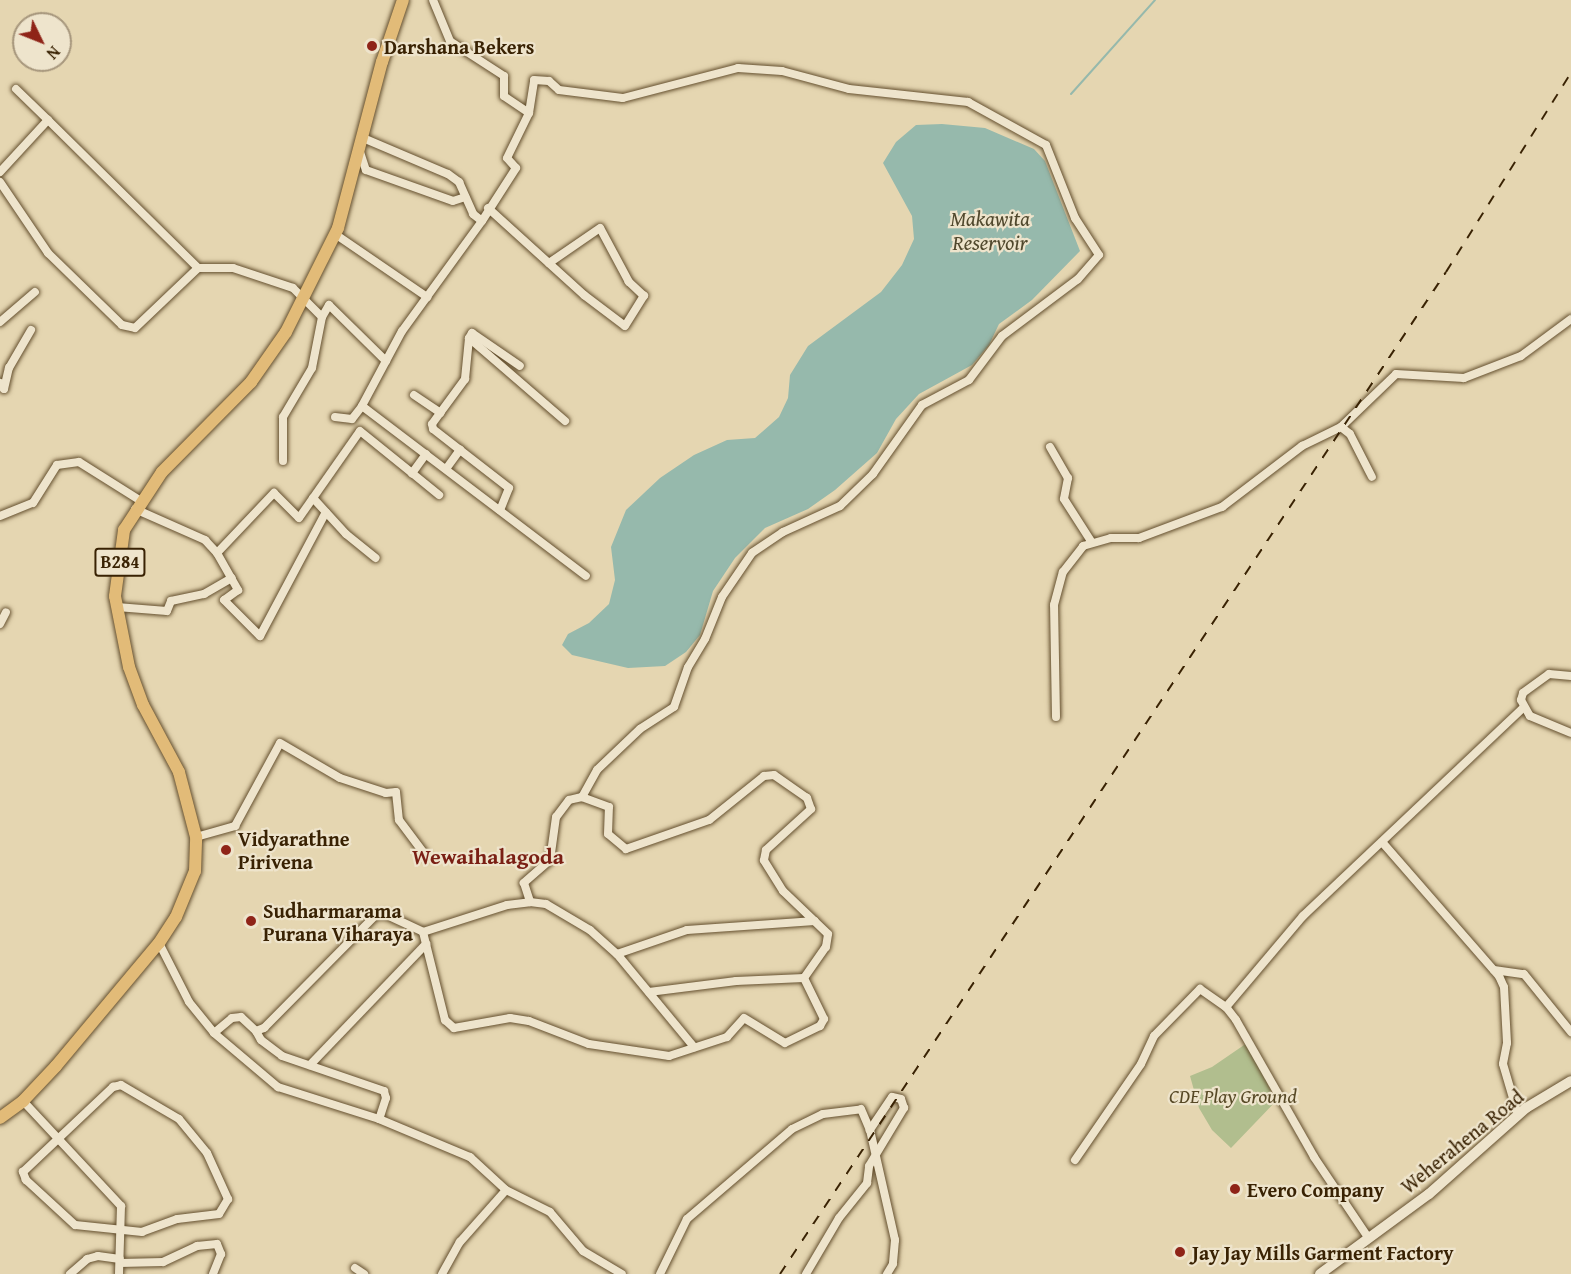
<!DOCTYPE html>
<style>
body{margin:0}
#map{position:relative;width:1571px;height:1274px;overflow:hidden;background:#e5d6b1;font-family:"Gentium Book Plus",serif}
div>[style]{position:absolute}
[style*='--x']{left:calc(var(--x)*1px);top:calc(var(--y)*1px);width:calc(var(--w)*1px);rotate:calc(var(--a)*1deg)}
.green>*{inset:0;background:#b1be8e}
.water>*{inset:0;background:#96b9ac}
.stream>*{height:2px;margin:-1px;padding:0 1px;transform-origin:1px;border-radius:1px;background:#96b9ac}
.roads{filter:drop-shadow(0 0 2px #644f2e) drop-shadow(0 0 2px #644f2e)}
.minor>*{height:8px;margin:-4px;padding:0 4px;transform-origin:4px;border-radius:4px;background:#eee4cc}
.secondary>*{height:10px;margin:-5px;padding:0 5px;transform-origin:5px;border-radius:5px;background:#eee4cc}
.primary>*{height:12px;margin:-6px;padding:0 6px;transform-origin:6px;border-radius:6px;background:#e2bb78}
.rail>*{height:2px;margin-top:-1px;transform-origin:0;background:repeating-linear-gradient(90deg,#392203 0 10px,transparent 0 20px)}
.dots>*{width:16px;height:16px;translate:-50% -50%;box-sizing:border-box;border:3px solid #eee4cc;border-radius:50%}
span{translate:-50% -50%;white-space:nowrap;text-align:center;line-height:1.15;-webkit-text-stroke:4.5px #eee4cc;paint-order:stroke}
.shield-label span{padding:2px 4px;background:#eee4cc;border:2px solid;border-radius:4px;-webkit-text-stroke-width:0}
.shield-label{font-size:18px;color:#392203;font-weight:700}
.poi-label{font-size:20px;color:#392203;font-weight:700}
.left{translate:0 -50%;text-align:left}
.park-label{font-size:20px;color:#574926;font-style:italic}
.street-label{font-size:20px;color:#392203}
.water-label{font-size:21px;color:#50482d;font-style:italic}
.quarter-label{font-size:22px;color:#7a1f14;font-weight:700}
.north{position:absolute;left:12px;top:12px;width:60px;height:60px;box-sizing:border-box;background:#eee4cc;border:2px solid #a6967c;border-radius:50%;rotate:133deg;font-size:16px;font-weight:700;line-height:24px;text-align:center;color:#392203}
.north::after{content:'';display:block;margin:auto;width:21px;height:27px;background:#8f2418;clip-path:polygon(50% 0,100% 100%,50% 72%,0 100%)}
</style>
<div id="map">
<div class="green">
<div style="clip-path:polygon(1247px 1043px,1276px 1101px,1231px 1148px,1212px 1130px,1199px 1108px,1190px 1076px,1212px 1067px)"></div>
</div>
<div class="water">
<div style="clip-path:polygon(942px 124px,985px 128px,1034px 149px,1045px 161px,1080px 251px,1032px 300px,999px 324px,989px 345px,972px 365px,919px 394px,896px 419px,877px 453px,835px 490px,808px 509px,765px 528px,735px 558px,713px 591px,700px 635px,686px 652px,665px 666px,628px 668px,572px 655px,562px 645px,568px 634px,589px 623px,609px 604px,615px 580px,611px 547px,626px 510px,660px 478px,694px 455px,727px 440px,755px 438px,779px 417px,788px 398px,790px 375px,808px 346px,881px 292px,902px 265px,914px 239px,912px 216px,883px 163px,896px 142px,916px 125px)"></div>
</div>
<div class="stream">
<div style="--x:1071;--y:94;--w:126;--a:-48.2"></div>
</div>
<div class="roads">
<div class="minor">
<div style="--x:16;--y:89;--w:45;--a:44.1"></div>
<div style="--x:529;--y:113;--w:33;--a:-81"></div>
<div style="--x:534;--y:80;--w:15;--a:4"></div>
<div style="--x:549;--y:81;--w:13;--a:42"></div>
<div style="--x:559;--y:90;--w:64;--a:7.1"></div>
<div style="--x:623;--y:98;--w:119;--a:-14.6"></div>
<div style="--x:738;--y:68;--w:44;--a:3.9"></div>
<div style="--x:782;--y:71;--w:69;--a:15"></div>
<div style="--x:849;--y:89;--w:120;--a:6.2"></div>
<div style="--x:968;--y:102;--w:89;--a:28.9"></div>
<div style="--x:1046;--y:145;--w:79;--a:68.3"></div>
<div style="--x:1075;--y:218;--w:44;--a:57"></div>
<div style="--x:1099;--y:255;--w:32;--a:131"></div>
<div style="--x:1078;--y:279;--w:95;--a:143.1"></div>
<div style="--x:1002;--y:336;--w:55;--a:126.9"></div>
<div style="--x:969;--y:380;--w:53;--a:152"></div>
<div style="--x:922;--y:405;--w:85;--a:125.4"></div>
<div style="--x:873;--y:474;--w:46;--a:135.9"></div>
<div style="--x:840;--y:506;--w:63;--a:155.5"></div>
<div style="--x:783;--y:532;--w:37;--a:146"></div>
<div style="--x:752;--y:553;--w:53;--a:124.3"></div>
<div style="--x:722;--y:597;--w:45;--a:112"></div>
<div style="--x:705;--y:639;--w:33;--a:121"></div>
<div style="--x:688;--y:667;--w:42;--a:109.3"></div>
<div style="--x:674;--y:707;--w:40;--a:147.1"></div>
<div style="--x:640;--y:729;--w:59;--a:136.4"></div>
<div style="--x:597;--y:770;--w:31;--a:119"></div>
<div style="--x:363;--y:138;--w:92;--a:23"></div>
<div style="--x:448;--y:174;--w:14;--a:36"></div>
<div style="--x:459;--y:182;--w:35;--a:66"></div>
<div style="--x:473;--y:214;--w:11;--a:38"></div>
<div style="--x:482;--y:221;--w:63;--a:-57.3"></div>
<div style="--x:516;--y:168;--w:13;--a:-132"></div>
<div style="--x:507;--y:158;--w:50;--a:-63.9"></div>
<div style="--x:529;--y:113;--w:30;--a:-146"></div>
<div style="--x:504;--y:96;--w:20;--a:-90"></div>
<div style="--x:504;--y:76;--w:64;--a:-147.1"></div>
<div style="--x:450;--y:41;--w:44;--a:-112.5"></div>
<div style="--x:360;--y:152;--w:19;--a:72"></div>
<div style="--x:366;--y:170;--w:92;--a:19.6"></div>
<div style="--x:453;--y:201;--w:13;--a:-18"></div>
<div style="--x:0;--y:172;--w:71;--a:-47.3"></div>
<div style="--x:48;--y:120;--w:211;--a:44.6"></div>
<div style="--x:0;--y:182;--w:86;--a:55.9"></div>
<div style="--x:48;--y:253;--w:103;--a:44.2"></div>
<div style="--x:122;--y:325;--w:13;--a:13"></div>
<div style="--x:135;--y:328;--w:87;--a:-43.6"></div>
<div style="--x:198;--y:268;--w:35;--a:0"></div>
<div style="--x:233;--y:268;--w:63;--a:18.4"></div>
<div style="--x:293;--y:288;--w:41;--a:45"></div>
<div style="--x:322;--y:317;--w:14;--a:-60"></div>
<div style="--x:329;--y:305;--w:80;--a:44.5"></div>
<div style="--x:488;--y:208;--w:130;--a:42.2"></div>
<div style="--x:584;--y:295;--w:51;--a:37.1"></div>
<div style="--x:625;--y:326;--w:36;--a:-58"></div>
<div style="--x:644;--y:296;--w:21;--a:-137"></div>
<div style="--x:629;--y:282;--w:61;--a:-118.2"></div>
<div style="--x:600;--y:228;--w:62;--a:145.5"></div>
<div style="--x:482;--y:221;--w:136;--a:126"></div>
<div style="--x:402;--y:331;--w:85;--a:118.1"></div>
<div style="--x:362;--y:406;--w:281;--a:37.2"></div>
<div style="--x:335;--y:234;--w:112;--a:34.4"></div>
<div style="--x:0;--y:322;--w:46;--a:-40.6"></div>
<div style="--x:469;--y:338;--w:127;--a:40.8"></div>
<div style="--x:469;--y:338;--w:6;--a:-59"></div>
<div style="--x:472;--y:333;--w:58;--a:34.5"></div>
<div style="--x:0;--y:383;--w:7;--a:56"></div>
<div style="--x:4;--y:389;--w:22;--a:-77"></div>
<div style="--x:9;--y:368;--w:44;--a:-59.9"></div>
<div style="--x:414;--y:395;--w:32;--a:34"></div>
<div style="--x:335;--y:417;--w:17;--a:7"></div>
<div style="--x:352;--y:419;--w:16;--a:-52"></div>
<div style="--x:1341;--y:427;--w:11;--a:38"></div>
<div style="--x:1350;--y:434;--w:48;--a:62.9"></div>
<div style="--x:1050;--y:447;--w:36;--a:60"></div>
<div style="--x:1068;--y:478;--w:21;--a:101"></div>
<div style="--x:1064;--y:499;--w:50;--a:57.3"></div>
<div style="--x:460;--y:450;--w:34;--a:-142"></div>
<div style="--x:433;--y:429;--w:5;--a:-101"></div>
<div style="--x:432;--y:424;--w:56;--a:-53.7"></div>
<div style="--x:465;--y:379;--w:41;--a:-84.4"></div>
<div style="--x:426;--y:454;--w:24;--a:126"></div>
<div style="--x:412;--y:473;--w:35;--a:39"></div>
<div style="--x:283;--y:461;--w:44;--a:-90"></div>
<div style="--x:283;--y:417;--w:57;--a:-59.4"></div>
<div style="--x:312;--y:368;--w:52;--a:-78.9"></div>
<div style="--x:446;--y:469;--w:24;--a:-54"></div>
<div style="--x:460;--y:450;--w:62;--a:37.8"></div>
<div style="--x:509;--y:488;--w:24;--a:112"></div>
<div style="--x:313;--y:498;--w:49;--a:47.5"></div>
<div style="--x:346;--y:534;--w:38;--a:39"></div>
<div style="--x:135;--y:509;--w:77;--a:23.9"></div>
<div style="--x:205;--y:540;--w:18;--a:47"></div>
<div style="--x:217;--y:553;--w:83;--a:-46.5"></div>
<div style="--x:274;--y:493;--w:35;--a:45"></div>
<div style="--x:299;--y:518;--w:106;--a:-55"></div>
<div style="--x:360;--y:431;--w:67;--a:38.9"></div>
<div style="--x:0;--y:516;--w:35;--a:-22"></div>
<div style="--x:33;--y:503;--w:45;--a:-57.7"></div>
<div style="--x:57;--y:465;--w:22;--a:-8"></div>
<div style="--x:79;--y:462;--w:73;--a:32.2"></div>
<div style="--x:217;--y:553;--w:43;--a:60.4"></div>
<div style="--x:238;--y:590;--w:17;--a:144"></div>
<div style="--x:224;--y:600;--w:51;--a:45"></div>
<div style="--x:260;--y:636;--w:140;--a:-62"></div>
<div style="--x:117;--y:607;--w:50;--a:4.6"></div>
<div style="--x:167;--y:611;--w:11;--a:-68"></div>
<div style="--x:171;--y:601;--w:34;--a:-12"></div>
<div style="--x:204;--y:594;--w:32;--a:-30"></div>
<div style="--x:0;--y:624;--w:13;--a:-63"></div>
<div style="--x:1571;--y:676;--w:22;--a:-175"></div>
<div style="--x:1549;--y:674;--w:32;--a:144"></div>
<div style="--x:1523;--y:693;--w:7;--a:106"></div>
<div style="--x:1521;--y:700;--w:18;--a:61"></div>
<div style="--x:1530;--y:716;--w:44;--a:22.5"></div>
<div style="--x:1056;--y:717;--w:112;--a:-91"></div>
<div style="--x:1054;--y:605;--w:34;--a:-75"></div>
<div style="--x:1063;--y:572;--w:33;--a:-52"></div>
<div style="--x:1083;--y:546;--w:29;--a:-16"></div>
<div style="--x:1111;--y:538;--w:28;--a:0"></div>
<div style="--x:1139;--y:538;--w:89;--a:-20.5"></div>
<div style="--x:1222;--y:507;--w:101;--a:-37.3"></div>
<div style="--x:1302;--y:446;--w:43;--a:-26"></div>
<div style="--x:1341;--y:427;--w:76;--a:-43.9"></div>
<div style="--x:1396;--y:374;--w:68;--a:3.4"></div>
<div style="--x:1464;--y:378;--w:61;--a:-21.1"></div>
<div style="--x:1521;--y:356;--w:62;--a:-36.5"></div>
<div style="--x:196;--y:837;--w:41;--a:-15.8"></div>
<div style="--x:235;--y:826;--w:94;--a:-61.5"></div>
<div style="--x:280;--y:743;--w:69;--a:30.3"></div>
<div style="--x:340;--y:778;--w:48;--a:18.1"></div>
<div style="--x:386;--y:793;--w:10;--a:-6"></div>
<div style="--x:396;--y:792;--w:28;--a:84"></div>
<div style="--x:399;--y:820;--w:45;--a:53.1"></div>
<div style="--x:1382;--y:842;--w:178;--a:48.9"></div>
<div style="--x:1499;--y:976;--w:12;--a:66"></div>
<div style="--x:1504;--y:987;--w:56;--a:86.9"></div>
<div style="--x:1507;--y:1043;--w:21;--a:101"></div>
<div style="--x:1503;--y:1064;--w:53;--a:73.6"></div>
<div style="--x:423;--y:932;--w:91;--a:76"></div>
<div style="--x:445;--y:1020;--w:12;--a:42"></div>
<div style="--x:454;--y:1028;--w:57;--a:-10.1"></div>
<div style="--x:510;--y:1018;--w:19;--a:9"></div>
<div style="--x:529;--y:1021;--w:64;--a:21"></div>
<div style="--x:589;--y:1044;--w:81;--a:8.5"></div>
<div style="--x:669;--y:1056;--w:61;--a:-18.1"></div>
<div style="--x:727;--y:1037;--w:25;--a:-48"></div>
<div style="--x:744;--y:1018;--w:48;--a:31.4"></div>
<div style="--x:785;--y:1043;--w:39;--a:-26"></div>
<div style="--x:820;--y:1026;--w:8;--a:-60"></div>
<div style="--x:824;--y:1019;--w:46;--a:-116"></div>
<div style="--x:804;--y:978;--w:38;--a:-55"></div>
<div style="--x:826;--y:947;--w:13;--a:-81"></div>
<div style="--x:828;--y:934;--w:62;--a:-136.3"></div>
<div style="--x:783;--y:891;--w:36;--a:-122"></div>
<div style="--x:764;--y:860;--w:10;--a:-79"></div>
<div style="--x:766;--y:850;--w:61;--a:-42.3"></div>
<div style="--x:811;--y:809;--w:12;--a:-110"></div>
<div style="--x:807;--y:798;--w:40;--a:-145.1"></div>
<div style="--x:774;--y:775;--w:10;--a:174"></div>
<div style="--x:764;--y:776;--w:70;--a:141.3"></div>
<div style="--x:709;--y:820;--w:88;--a:160.7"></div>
<div style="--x:626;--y:849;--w:23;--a:-140"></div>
<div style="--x:608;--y:834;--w:27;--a:-88"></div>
<div style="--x:609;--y:807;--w:29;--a:-160"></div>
<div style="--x:582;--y:797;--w:13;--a:167"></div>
<div style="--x:569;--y:800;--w:21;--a:127"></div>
<div style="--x:556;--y:817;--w:43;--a:97.9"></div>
<div style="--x:550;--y:860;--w:35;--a:139"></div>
<div style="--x:524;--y:883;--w:20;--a:72"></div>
<div style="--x:159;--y:943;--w:66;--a:63"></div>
<div style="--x:189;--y:1002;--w:40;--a:51"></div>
<div style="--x:214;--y:1033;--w:84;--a:40.2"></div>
<div style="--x:278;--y:1087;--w:106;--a:17.6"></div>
<div style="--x:379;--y:1119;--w:99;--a:22.7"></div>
<div style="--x:470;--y:1157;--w:49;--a:42.5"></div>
<div style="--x:506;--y:1190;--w:49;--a:26.6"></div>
<div style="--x:550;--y:1212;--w:51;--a:49.8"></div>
<div style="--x:583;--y:1251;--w:45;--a:30.5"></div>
<div style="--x:617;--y:954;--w:74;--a:-18.9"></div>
<div style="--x:687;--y:930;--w:128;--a:-4"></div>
<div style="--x:1494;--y:970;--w:30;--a:8"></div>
<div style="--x:1524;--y:974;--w:75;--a:51"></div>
<div style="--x:649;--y:992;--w:88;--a:-7.2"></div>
<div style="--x:736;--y:981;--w:68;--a:-2.5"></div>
<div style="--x:1226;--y:1007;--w:119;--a:-49.8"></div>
<div style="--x:1303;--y:916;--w:304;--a:-43.4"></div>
<div style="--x:256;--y:1031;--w:10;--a:61"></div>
<div style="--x:261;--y:1040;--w:26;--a:37"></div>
<div style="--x:282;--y:1056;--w:108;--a:18.9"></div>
<div style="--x:384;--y:1091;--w:7;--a:74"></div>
<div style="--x:386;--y:1098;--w:22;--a:108"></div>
<div style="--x:214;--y:1033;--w:23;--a:-40"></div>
<div style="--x:232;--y:1018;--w:9;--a:-6"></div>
<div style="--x:241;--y:1017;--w:21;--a:43"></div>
<div style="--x:256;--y:1031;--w:9;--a:-21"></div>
<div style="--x:264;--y:1028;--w:159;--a:-45.3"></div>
<div style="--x:376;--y:915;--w:11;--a:0"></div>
<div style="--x:387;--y:915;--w:40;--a:25"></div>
<div style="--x:423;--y:932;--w:88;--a:-17.8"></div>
<div style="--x:507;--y:905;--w:23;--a:-7"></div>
<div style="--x:530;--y:902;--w:16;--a:7"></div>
<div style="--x:546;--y:904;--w:51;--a:30.6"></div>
<div style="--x:590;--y:930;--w:36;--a:42"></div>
<div style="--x:617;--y:954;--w:121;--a:50.4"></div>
<div style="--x:310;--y:1065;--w:168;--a:-46.2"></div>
<div style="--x:121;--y:1085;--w:67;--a:30.4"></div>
<div style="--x:179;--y:1119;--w:44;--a:50.5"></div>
<div style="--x:207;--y:1153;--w:51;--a:65.5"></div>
<div style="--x:228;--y:1199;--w:17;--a:121"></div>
<div style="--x:219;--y:1214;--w:42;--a:173.2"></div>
<div style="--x:177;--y:1219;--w:37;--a:160"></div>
<div style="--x:142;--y:1232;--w:67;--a:-174"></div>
<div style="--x:75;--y:1225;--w:67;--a:-137.4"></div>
<div style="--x:26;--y:1180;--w:9;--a:-111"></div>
<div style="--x:23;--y:1172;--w:124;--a:-43.4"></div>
<div style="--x:113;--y:1087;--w:8;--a:-14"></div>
<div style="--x:23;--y:1101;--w:144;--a:47"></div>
<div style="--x:121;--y:1206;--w:68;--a:91.7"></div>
<div style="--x:1075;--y:1160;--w:116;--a:-55.5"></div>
<div style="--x:1141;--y:1064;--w:31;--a:-65"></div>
<div style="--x:1154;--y:1036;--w:66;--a:-45.6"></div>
<div style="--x:1200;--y:989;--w:32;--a:35"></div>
<div style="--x:1226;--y:1007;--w:16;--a:52"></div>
<div style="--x:1236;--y:1020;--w:158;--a:60.3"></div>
<div style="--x:1314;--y:1157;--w:95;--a:56.1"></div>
<div style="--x:120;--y:1263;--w:43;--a:-1.3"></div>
<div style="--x:163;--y:1262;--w:38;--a:-25"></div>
<div style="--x:197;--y:1246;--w:20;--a:-6"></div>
<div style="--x:217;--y:1244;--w:11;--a:68"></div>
<div style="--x:221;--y:1254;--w:22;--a:112"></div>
<div style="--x:355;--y:1268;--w:11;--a:34"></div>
<div style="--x:70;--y:1274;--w:23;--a:-41"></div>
<div style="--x:87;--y:1259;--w:11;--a:-15"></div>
<div style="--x:98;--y:1256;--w:22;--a:8"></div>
<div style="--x:442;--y:1274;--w:37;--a:-61"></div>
<div style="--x:460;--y:1242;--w:69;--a:-48.5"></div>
<div style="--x:660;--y:1274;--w:61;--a:-63.9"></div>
<div style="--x:687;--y:1219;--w:138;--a:-40.6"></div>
<div style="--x:792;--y:1129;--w:34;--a:-26"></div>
<div style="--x:823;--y:1114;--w:38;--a:-7"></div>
<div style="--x:861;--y:1109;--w:23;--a:67"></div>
<div style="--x:870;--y:1130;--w:113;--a:77.2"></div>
<div style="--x:895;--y:1240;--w:24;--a:95"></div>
<div style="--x:893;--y:1264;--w:12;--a:121"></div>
<div style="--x:806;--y:1274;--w:65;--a:-59.5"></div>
<div style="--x:839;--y:1218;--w:45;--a:-51.3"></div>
<div style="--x:867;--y:1183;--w:17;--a:-83"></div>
<div style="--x:869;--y:1166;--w:68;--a:-58.9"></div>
<div style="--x:904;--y:1108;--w:9;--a:-108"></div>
<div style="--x:901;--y:1099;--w:9;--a:-167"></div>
<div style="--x:892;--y:1097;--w:40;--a:124"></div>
</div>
<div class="secondary">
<div style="--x:1320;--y:1274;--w:135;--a:-36.3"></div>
<div style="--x:1429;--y:1194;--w:130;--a:-41.6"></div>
<div style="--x:1526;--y:1108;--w:52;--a:-31"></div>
</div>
<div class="primary">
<div style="--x:0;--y:1118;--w:29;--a:-36"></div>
<div style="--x:23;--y:1101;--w:48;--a:-46.7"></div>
<div style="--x:56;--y:1066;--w:160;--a:-50.1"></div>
<div style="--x:159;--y:943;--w:31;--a:-57"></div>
<div style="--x:176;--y:917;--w:50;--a:-67.6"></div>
<div style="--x:195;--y:871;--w:34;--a:-88"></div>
<div style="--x:196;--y:837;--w:67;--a:-104.7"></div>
<div style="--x:179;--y:772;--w:76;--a:-118.2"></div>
<div style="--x:143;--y:705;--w:40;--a:-110.2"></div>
<div style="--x:129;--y:667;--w:72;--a:-101.2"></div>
<div style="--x:115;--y:596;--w:67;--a:-82.2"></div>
<div style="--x:124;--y:530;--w:69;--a:-56.8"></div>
<div style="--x:162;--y:472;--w:127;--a:-45.3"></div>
<div style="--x:251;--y:382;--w:61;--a:-55"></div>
<div style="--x:286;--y:332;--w:116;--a:-63.4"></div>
<div style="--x:338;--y:228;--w:172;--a:-75.2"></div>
<div style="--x:382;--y:62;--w:65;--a:-71.3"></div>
</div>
</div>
<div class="rail">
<div style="--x:780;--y:1274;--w:1203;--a:-56.39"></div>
<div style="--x:1446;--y:272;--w:235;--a:-57.9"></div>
</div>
<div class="dots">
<div style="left:372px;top:46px;background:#8f2418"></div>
<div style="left:226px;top:850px;background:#8f2418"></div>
<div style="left:251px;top:921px;background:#8f2418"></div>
<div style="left:1235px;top:1189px;background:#8f2418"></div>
<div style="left:1180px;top:1252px;background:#8f2418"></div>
</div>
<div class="shield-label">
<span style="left:120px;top:562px">B284</span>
</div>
<div class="poi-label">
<span class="left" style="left:384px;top:46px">Darshana Bekers</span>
<span class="left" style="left:238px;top:850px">Vidyarathne<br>Pirivena</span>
<span class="left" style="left:263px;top:922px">Sudharmarama<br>Purana Viharaya</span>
<span class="left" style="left:1247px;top:1189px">Evero Company</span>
<span class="left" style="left:1192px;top:1252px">Jay Jay Mills Garment Factory</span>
</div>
<div class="park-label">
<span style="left:1233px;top:1095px">CDE Play Ground</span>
</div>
<div class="street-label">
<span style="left:1462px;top:1141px;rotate:-39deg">Weherahena Road</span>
</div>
<div class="water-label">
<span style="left:990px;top:231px">Makawita<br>Reservoir</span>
</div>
<div class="quarter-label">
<span style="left:488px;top:857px">Wewaihalagoda</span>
</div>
<div class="north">N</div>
</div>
